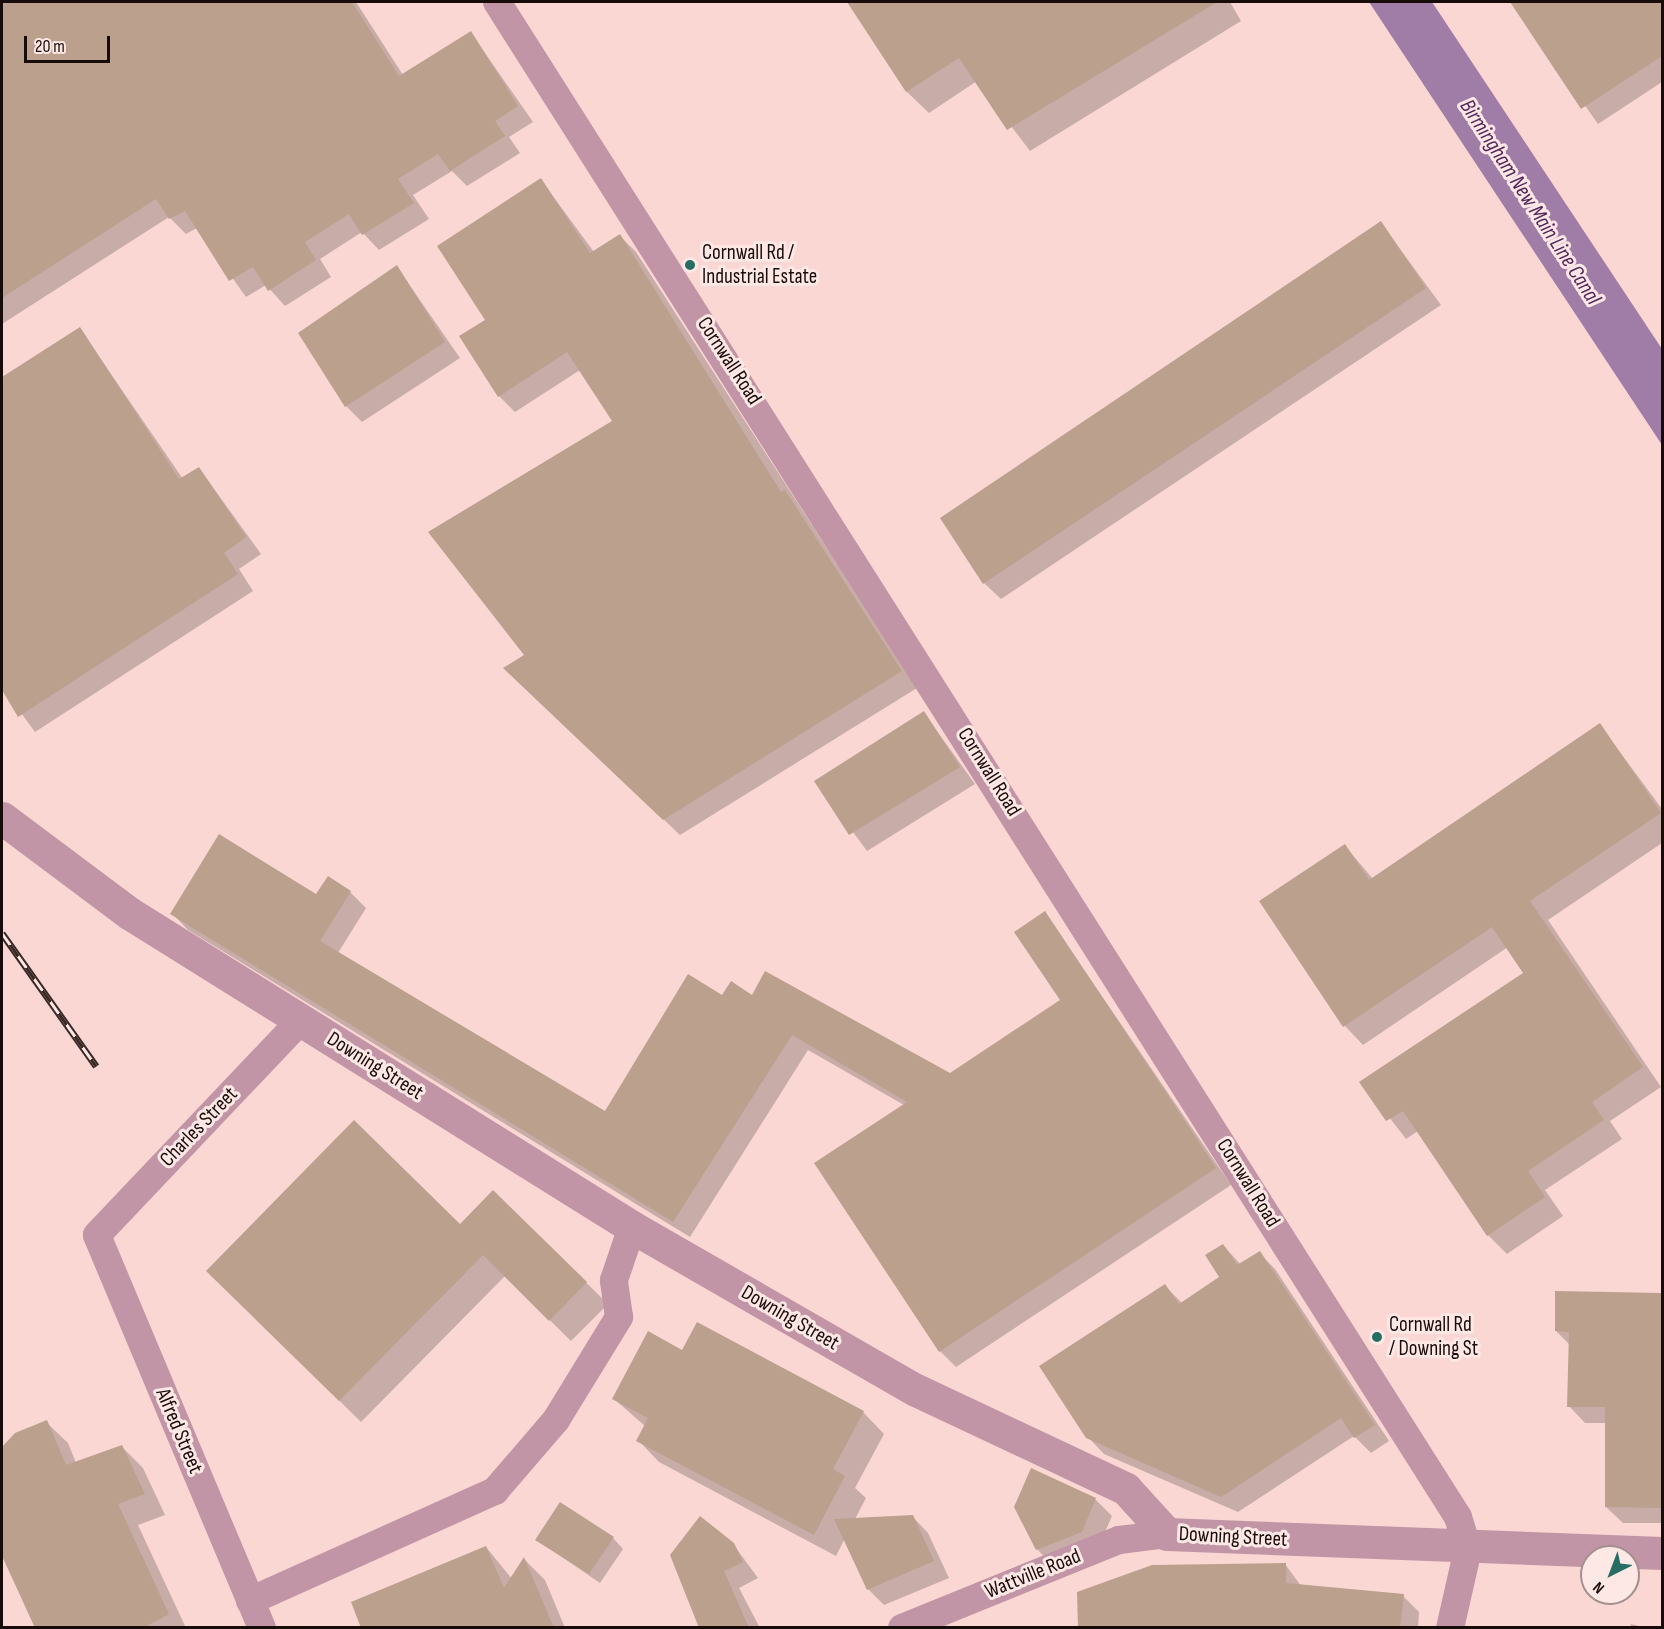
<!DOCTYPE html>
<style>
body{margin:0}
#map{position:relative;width:1664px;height:1629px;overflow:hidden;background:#fbd7d3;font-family:"Sofia Sans Condensed",sans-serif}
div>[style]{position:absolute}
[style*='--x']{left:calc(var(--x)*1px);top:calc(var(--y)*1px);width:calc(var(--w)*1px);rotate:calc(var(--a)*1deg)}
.water>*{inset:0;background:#a07da6}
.shadow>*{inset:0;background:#0003}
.building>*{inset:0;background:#baa08d}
.minor>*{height:28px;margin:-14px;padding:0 14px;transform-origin:14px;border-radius:14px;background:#c295a6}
.tertiary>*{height:33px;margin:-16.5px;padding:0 16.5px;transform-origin:16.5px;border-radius:16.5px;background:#c295a6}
.rail>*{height:7px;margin-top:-3.5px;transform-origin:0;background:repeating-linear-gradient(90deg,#fee8e6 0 14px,#392a28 0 28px);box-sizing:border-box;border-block:2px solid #392a28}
.dots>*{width:16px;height:16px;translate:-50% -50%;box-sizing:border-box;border:3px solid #fee8e6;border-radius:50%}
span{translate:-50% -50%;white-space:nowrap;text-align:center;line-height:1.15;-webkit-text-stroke:6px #fee8e6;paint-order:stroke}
.poi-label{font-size:21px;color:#180c0b}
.left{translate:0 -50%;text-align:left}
.street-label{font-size:21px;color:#180c0b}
.water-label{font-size:22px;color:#54275b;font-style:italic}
.frame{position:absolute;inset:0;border:3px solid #180c0b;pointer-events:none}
.north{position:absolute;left:1580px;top:1545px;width:60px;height:60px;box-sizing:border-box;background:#fee8e6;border:2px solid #a2908e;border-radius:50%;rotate:222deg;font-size:16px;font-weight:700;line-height:24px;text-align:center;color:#180c0b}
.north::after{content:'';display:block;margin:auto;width:21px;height:27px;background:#266d63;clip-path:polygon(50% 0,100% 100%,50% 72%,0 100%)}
.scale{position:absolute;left:24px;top:36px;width:86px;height:27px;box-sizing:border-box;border:3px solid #180c0b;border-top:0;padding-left:8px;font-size:18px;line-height:21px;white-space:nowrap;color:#180c0b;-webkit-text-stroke:4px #fee8e6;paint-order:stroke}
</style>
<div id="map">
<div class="water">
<div style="clip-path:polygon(1369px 2px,1432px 2px,1662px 349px,1662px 445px)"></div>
</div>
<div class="shadow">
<div style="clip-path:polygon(2px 2px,356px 2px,403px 75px,471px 33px,533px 122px,509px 137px,520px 153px,467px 186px,452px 171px,413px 195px,429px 219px,379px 250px,362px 232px,320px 259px,331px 277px,285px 306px,266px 285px,246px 297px,197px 228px,186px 234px,169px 217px,2px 324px)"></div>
<div style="clip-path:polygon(848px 2px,1230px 2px,1241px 21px,1030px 151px,977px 81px,929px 113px,907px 92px)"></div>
<div style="clip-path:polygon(1512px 2px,1662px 2px,1662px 82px,1598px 124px)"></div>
<div style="clip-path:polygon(541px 180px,594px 252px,620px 236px,636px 252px,917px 688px,680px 835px,521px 684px,526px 655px,614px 422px,580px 370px,515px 412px,499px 396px,487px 320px)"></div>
<div style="clip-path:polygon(1381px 223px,1441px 305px,1001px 599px,984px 583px)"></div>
<div style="clip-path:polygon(397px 267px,460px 358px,362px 422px,346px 406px)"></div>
<div style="clip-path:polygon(80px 329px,183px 479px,199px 468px,261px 554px,239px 569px,253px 591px,35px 732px,2px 687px,2px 379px)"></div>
<div style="clip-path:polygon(924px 713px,975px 784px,867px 851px,816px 782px)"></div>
<div style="clip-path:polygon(1600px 725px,1662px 809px,1662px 843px,1548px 920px,1661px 1087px,1610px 1121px,1622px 1139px,1545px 1190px,1563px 1216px,1507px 1254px,1488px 1235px,1418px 1131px,1406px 1139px,1362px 1082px,1525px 973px,1508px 947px,1363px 1045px,1345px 1026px,1345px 846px,1373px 879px)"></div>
<div style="clip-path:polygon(350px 892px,366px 908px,338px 953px,605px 1113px,723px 997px,753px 997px,951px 1075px,1062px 1001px,1045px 913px,1231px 1185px,956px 1367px,940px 1351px,904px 1105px,808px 1050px,690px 1237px,188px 930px,172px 913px)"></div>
<div style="clip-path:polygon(493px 1192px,608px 1304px,571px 1341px,505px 1276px,361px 1422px,208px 1271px,460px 1226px)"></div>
<div style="clip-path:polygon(1223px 1245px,1241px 1265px,1259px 1253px,1275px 1269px,1389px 1441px,1371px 1453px,1354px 1436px,1238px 1512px,1104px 1454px,1088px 1437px,1165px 1286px,1182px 1303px,1221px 1278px)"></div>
<div style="clip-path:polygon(1557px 1292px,1662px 1294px,1662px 1523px,1623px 1523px,1606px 1507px,1607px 1423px,1585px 1423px,1569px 1406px,1570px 1345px,1556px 1331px)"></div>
<div style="clip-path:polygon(683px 1352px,863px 1412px,884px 1434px,855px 1488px,866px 1498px,855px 1519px,912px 1516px,928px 1533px,949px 1578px,884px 1605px,868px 1589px,845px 1538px,836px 1556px,659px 1462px,638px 1440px,645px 1426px,614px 1399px)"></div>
<div style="clip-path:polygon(46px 1422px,68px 1443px,76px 1463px,121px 1446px,143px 1468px,165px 1515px,138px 1525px,186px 1628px,36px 1628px,2px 1553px,2px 1505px,9px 1501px,2px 1486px,2px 1449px,16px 1434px)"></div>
<div style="clip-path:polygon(1032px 1470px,1096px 1500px,1112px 1516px,1098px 1548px,1053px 1566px,1037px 1549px)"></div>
<div style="clip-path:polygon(613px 1538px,623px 1549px,600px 1583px,537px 1540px)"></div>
<div style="clip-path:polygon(733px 1544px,758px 1578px,739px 1588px,760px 1628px,701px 1628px)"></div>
<div style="clip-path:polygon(486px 1547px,512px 1579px,524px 1559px,545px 1580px,565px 1628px,363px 1628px)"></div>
<div style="clip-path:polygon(1285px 1564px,1301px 1586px,1403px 1596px,1419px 1612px,1418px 1628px,1079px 1628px)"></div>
<div style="clip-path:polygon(1631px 1624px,1647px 1628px,1630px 1628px)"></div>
</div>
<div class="building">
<div style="clip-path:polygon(2px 2px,352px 2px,399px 76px,471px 31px,518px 106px,495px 121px,505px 136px,450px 171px,438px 154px,398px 179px,414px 203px,362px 235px,349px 214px,305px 242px,316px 260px,268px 291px,253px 267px,229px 281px,185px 211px,169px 219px,156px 199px,2px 298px)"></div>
<div style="clip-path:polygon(847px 2px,1217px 2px,1007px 130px,959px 58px,906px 92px)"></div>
<div style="clip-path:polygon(1510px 2px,1662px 2px,1662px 56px,1581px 109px)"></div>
<div style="clip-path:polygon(541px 178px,590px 253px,620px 234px,781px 492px,785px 490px,902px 671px,663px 820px,503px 668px,524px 655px,428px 532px,612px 421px,567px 352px,498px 397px,459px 336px,485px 320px,437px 246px)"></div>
<div style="clip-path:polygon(1381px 221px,1426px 288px,983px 584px,940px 518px)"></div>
<div style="clip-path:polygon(397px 265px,445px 342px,345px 407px,298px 333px)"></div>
<div style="clip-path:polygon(80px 327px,179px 479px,199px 467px,246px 537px,224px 553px,238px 574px,18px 717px,2px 690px,2px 377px)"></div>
<div style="clip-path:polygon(924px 711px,960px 767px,849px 835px,814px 781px)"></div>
<div style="clip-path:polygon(1600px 723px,1661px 813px,1530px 901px,1643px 1067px,1592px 1102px,1604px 1120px,1528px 1171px,1545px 1197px,1487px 1236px,1403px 1111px,1386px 1121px,1359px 1082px,1523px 973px,1492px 927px,1343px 1027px,1259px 901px,1345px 844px,1369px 880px)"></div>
<div style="clip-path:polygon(219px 834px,316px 894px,328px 876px,351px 891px,320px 941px,605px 1111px,688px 974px,722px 995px,731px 981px,752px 995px,765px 971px,950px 1073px,1060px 1000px,1014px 932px,1045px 911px,1216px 1168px,939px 1352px,814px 1163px,907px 1102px,792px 1035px,673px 1222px,170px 914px)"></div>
<div style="clip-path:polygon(354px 1120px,460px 1224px,493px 1190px,587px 1282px,549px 1321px,483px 1255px,339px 1401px,206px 1271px)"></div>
<div style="clip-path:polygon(1223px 1244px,1237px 1265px,1260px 1251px,1375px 1425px,1354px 1438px,1341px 1418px,1221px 1497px,1086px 1438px,1039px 1366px,1165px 1284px,1179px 1304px,1219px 1277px,1205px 1255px)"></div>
<div style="clip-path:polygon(1555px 1291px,1662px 1293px,1662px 1508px,1605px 1507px,1605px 1407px,1567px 1407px,1569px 1332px,1555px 1331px)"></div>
<div style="clip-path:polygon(697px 1322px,864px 1411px,833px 1469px,845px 1476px,814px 1535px,636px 1441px,648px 1418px,612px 1399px,648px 1331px,682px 1350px)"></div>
<div style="clip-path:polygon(47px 1420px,66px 1465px,122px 1445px,145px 1494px,118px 1504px,169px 1614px,143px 1628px,35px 1628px,2px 1556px,2px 1447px,15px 1433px)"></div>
<div style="clip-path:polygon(1031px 1468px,1096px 1498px,1082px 1532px,1036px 1550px,1014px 1507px)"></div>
<div style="clip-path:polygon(560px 1502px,614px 1537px,589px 1574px,535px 1540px)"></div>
<div style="clip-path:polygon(913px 1515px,934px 1561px,867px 1590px,834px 1519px)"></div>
<div style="clip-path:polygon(700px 1516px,734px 1543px,743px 1562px,724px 1571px,749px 1628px,699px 1628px,670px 1555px)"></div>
<div style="clip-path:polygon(486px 1546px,504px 1588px,524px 1557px,554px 1628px,361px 1628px,351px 1602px)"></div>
<div style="clip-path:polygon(1286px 1563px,1286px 1583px,1404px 1594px,1400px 1628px,1078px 1628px,1077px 1592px,1152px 1565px)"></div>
</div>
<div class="minor">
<div style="--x:497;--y:2;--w:1794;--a:57.61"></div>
<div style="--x:1458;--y:1517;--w:34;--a:73"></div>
<div style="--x:1468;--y:1549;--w:81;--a:102.8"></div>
<div style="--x:250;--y:1601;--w:269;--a:-24.2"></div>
<div style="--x:495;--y:1491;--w:94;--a:-49.3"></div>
<div style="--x:556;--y:1420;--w:121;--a:-58.5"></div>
<div style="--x:619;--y:1317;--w:37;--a:-98"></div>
<div style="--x:614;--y:1280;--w:56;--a:-71.2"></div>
<div style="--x:262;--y:1628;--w:426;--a:-112.8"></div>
<div style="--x:97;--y:1235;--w:296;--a:-46.5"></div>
<div style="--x:902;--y:1628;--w:234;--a:-22.1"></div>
<div style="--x:1119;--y:1540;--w:48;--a:-7.1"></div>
</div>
<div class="tertiary">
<div style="--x:2;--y:818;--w:159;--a:36.8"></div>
<div style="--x:129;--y:913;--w:593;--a:31.97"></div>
<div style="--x:632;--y:1227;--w:327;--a:29.9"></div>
<div style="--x:916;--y:1390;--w:232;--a:25.2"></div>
<div style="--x:1126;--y:1489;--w:61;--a:47.7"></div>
<div style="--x:1167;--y:1534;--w:495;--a:2.2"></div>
</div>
<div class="rail">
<div style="--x:2;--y:933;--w:163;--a:54.7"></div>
</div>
<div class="dots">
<div style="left:690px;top:265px;background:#266d63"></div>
<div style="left:1377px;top:1337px;background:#266d63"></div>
</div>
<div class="poi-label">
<span class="left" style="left:702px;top:265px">Cornwall Rd /<br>Industrial Estate</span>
<span class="left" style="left:1389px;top:1337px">Cornwall Rd<br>/ Downing St</span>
</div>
<div class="street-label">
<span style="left:729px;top:361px;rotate:57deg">Cornwall Road</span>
<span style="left:989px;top:772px;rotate:58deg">Cornwall Road</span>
<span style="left:375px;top:1066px;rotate:32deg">Downing Street</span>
<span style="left:199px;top:1127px;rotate:-46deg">Charles Street</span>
<span style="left:1248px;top:1183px;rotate:58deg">Cornwall Road</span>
<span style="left:790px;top:1318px;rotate:30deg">Downing Street</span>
<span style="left:179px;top:1431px;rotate:67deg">Alfred Street</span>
<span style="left:1233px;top:1537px;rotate:3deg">Downing Street</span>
<span style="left:1033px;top:1574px;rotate:-22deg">Wattville Road</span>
</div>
<div class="water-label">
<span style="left:1530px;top:202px;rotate:57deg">Birmingham New Main Line Canal</span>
</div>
<div class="frame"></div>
<div class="north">N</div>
<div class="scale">20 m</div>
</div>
